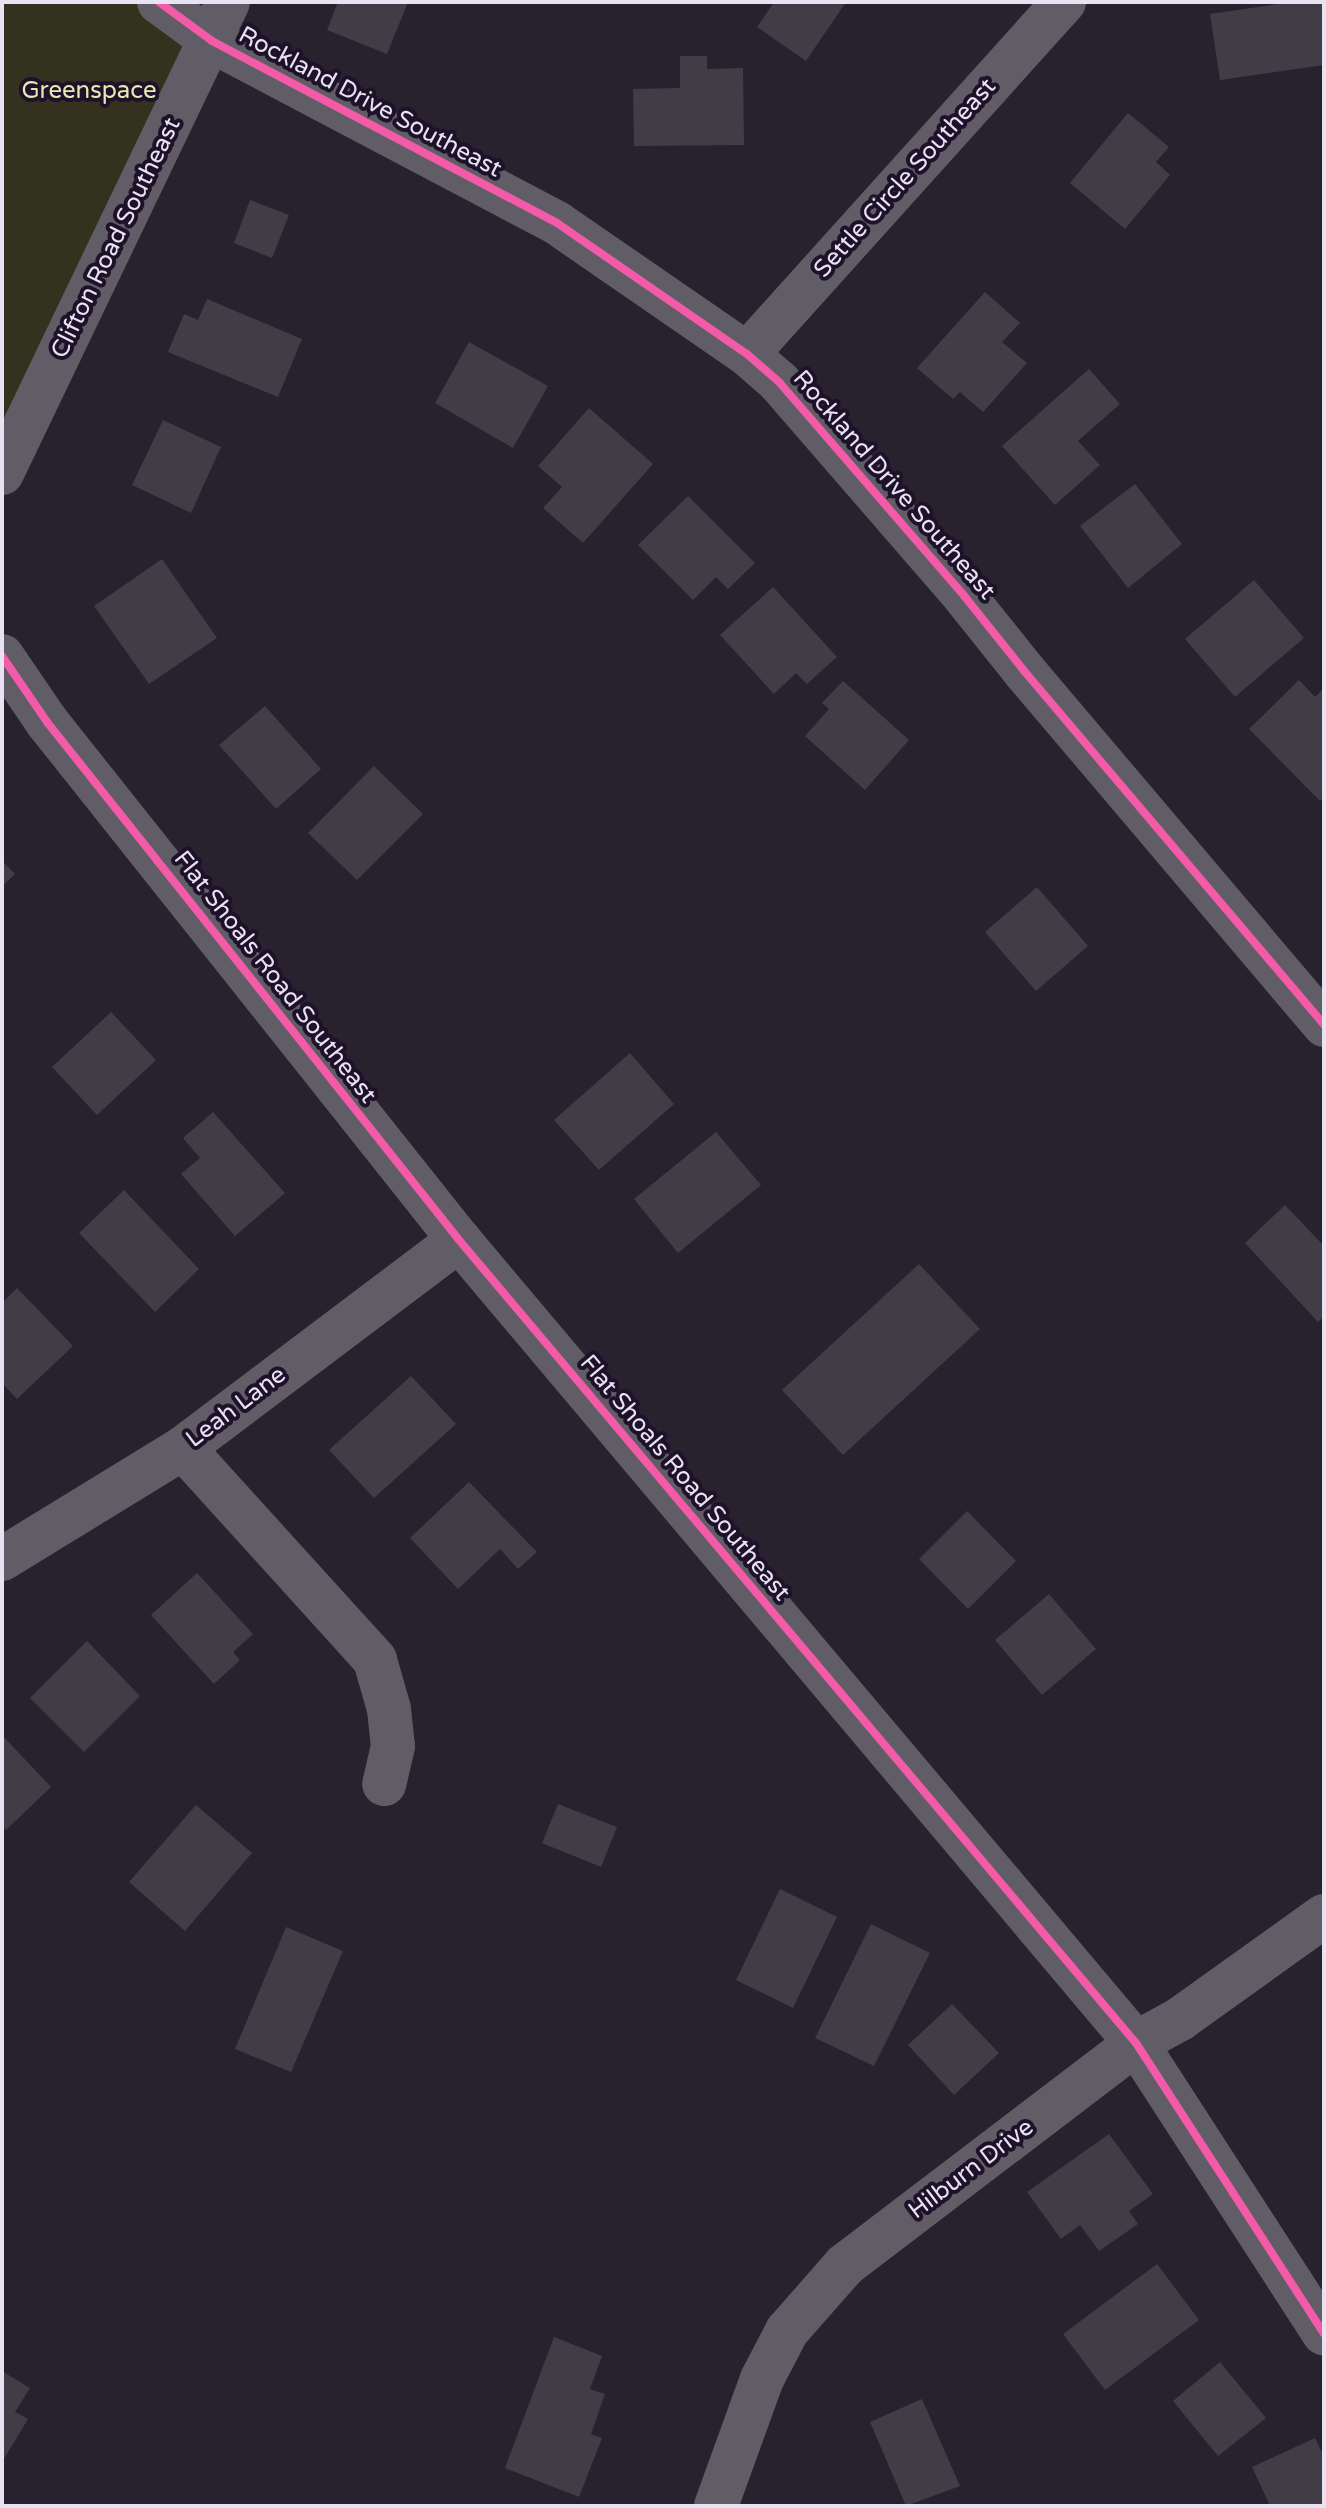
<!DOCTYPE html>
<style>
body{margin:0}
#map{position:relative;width:1326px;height:2508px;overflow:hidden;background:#27222e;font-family:"Varela Round",sans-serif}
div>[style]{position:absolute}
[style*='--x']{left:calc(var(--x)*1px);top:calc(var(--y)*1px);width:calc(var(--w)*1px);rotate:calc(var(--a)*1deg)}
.green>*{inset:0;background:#33321e}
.building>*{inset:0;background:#413d47}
.minor>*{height:44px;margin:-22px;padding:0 22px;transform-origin:22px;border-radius:22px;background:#615d67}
.tertiary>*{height:44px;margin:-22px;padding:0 22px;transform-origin:22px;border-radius:22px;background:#615d67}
.cycleway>*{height:8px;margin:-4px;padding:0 4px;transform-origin:4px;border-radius:4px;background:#f35aa7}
span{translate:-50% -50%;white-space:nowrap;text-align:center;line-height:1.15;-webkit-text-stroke:8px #1d122a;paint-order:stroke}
.park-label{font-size:24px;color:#e8e9b1}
.street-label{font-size:24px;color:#e8e2f3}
.frame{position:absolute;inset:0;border:4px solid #e8e2f3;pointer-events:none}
</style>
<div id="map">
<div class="green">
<div style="clip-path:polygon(2px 2px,140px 2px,212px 41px,2px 473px)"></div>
</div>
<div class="building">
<div style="clip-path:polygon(338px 2px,408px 2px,387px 54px,327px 30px)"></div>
<div style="clip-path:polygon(774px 2px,846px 2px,806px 61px,757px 27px)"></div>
<div style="clip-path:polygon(1293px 2px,1324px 2px,1324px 65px,1220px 80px,1210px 14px)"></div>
<div style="clip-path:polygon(680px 56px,707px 56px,707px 69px,743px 68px,744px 145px,634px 146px,633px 89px,680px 88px)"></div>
<div style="clip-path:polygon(1128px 113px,1169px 147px,1156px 162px,1170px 175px,1125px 229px,1070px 183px)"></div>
<div style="clip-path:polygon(250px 200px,289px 215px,272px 258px,234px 243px)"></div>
<div style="clip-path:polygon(985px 292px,1020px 323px,1002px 342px,1027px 363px,983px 412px,960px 392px,953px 399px,917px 368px)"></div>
<div style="clip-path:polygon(207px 299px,302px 339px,278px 397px,168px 352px,184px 314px,198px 320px)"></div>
<div style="clip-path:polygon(469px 342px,548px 386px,513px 448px,435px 403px)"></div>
<div style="clip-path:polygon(1089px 369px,1120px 404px,1078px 441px,1100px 465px,1055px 505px,1002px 446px)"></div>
<div style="clip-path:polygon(589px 408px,653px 464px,583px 543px,543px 508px,562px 487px,538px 466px)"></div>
<div style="clip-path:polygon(163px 420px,221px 447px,191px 513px,132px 485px)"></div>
<div style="clip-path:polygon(1135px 484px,1182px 544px,1128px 588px,1080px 526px)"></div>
<div style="clip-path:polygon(688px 496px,755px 563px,728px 589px,716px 577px,693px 600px,638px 545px)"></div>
<div style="clip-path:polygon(162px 559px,217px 638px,149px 684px,94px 606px)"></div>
<div style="clip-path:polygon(1254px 580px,1304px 638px,1235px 697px,1185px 639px)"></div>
<div style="clip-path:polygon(773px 587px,837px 657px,807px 684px,796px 673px,774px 694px,720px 635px)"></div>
<div style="clip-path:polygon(1299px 680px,1315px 697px,1324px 688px,1324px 797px,1320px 801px,1249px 729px)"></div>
<div style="clip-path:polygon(843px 681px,909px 740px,865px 790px,805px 736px,829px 709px,822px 703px)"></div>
<div style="clip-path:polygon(265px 706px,321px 769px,276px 809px,219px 745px)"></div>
<div style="clip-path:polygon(374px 766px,423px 814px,357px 880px,308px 833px)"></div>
<div style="clip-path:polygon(2px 861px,15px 874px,2px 886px)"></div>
<div style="clip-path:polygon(1037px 887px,1088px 946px,1036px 991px,985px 932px)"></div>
<div style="clip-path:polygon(111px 1012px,156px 1060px,97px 1115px,52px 1067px)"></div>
<div style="clip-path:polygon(630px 1053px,674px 1104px,599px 1170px,554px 1120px)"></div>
<div style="clip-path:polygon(213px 1112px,285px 1193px,235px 1236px,181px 1174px,200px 1158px,183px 1138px)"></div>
<div style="clip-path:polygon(716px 1132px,761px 1185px,678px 1253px,634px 1199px)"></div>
<div style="clip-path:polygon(124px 1190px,199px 1269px,155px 1312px,79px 1233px)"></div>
<div style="clip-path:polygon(1285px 1205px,1324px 1246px,1324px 1316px,1318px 1322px,1245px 1243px)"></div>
<div style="clip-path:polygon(919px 1264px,980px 1329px,843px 1455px,782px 1390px)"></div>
<div style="clip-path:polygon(17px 1288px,73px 1346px,17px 1399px,2px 1383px,2px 1303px)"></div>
<div style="clip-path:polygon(411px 1376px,456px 1424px,374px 1498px,329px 1450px)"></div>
<div style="clip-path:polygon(469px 1482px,537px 1552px,518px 1569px,500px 1549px,458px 1589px,410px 1538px)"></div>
<div style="clip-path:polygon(967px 1511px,1016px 1561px,968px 1609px,919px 1559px)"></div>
<div style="clip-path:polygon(197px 1573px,253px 1634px,233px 1652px,240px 1660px,214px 1684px,151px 1615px)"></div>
<div style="clip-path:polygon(1049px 1594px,1096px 1649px,1042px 1695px,995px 1640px)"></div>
<div style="clip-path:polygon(87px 1641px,140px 1696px,84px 1752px,30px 1698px)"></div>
<div style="clip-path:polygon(2px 1735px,51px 1787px,6px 1830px,2px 1826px)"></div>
<div style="clip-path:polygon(558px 1804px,617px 1827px,601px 1867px,542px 1843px)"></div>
<div style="clip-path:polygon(196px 1805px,252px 1853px,185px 1931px,129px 1882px)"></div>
<div style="clip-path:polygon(780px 1889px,837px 1917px,793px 2008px,736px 1980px)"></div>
<div style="clip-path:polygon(871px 1924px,930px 1953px,874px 2066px,815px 2038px)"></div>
<div style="clip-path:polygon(286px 1927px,343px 1951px,291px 2072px,235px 2049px)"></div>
<div style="clip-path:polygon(952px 2004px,999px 2053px,954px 2095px,908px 2045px)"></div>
<div style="clip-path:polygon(1109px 2134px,1153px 2194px,1129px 2211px,1138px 2224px,1099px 2251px,1080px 2225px,1061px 2239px,1027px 2192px)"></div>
<div style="clip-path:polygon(1157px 2264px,1199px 2320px,1105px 2390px,1063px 2334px)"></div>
<div style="clip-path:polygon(554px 2337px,602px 2356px,590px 2389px,605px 2394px,591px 2434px,602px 2438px,579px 2497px,505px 2468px)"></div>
<div style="clip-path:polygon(1220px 2362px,1266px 2418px,1218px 2456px,1173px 2401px)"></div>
<div style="clip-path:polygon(2px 2371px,30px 2388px,15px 2412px,28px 2419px,2px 2462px)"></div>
<div style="clip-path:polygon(922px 2399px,960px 2486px,906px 2506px,870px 2422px)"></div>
<div style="clip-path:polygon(1315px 2438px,1324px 2457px,1324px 2506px,1270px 2506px,1252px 2467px)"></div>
</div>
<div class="minor">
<div style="--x:159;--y:2;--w:66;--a:36.3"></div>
<div style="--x:212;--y:41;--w:390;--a:27.8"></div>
<div style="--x:557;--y:223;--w:231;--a:34.6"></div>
<div style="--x:747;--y:354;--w:43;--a:41.2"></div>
<div style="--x:779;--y:382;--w:284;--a:49.1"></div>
<div style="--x:965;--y:597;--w:96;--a:51.3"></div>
<div style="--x:1025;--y:672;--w:463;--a:49.7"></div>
<div style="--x:747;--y:354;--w:474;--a:-48"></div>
<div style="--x:2;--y:473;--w:522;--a:-64.37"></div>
<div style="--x:183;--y:1448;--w:286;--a:47.8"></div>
<div style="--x:375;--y:1660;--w:51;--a:74.1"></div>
<div style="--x:389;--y:1709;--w:37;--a:84"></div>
<div style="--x:393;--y:1746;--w:39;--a:103"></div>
<div style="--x:2;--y:1559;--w:212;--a:-31.5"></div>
<div style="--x:183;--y:1448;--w:346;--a:-37"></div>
<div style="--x:716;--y:2506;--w:135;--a:-70.1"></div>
<div style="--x:762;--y:2379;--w:54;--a:-62.5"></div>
<div style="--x:787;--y:2331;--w:88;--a:-48.7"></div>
<div style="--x:845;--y:2265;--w:366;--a:-37.3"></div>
<div style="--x:1136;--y:2043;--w:50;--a:-28.6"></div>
<div style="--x:1180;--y:2019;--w:177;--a:-35.6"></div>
</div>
<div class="tertiary">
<div style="--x:2;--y:656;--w:80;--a:55.7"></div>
<div style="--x:47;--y:722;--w:662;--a:51.5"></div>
<div style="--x:459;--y:1240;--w:1050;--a:49.87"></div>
<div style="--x:1136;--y:2043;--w:346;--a:57.1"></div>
</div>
<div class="cycleway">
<div style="--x:159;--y:2;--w:66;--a:36.3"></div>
<div style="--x:212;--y:41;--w:390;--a:27.8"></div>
<div style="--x:557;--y:223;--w:231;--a:34.6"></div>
<div style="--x:747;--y:354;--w:43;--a:41.2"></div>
<div style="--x:779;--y:382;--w:284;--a:49.1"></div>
<div style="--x:965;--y:597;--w:96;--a:51.3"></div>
<div style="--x:1025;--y:672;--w:463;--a:49.7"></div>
<div style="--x:2;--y:656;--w:80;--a:55.7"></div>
<div style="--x:47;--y:722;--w:662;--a:51.5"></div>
<div style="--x:459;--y:1240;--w:1050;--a:49.87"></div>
<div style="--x:1136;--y:2043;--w:346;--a:57.1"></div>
</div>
<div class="park-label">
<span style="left:89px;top:91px">Greenspace</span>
</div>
<div class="street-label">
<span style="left:370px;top:102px;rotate:28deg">Rockland Drive Southeast</span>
<span style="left:905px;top:178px;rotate:-48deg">Settle Circle Southeast</span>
<span style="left:116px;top:238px;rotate:-64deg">Clifton Road Southeast</span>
<span style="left:894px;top:485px;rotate:49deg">Rockland Drive Southeast</span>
<span style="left:275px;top:977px;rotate:52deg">Flat Shoals Road Southeast</span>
<span style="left:236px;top:1407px;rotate:-37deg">Leah Lane</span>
<span style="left:685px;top:1478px;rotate:50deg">Flat Shoals Road Southeast</span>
<span style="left:971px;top:2169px;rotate:-37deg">Hilburn Drive</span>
</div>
<div class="frame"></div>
</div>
